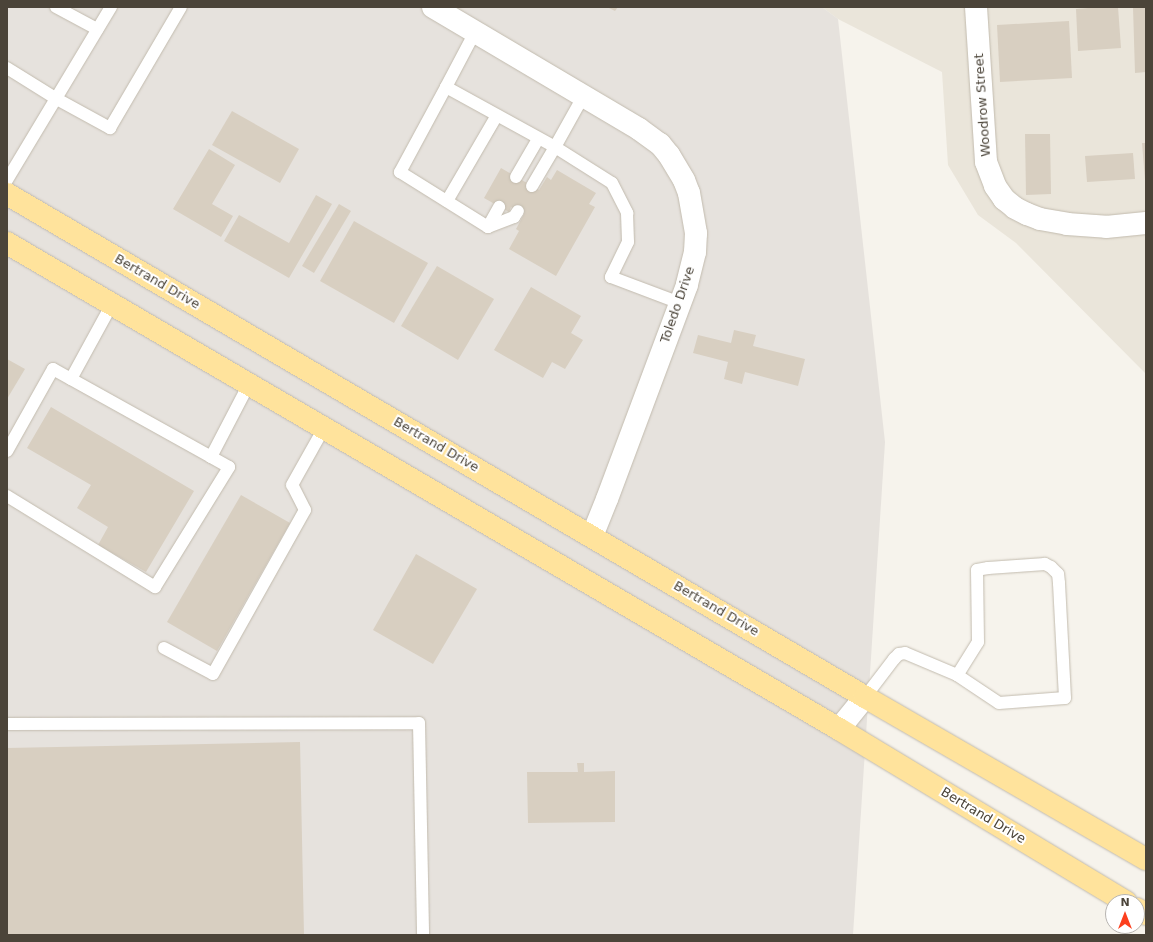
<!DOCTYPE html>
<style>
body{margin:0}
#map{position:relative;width:1153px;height:942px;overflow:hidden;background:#f6f3ec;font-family:"DejaVu Sans",sans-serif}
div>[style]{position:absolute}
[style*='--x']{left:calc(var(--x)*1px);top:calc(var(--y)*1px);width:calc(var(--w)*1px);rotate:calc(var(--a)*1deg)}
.residential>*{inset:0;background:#eae5da}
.industrial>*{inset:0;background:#e6e2dd}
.building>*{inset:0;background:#d8cfc1}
.roads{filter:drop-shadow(0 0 1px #c2bbae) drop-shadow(0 0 1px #c2bbae)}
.lane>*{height:12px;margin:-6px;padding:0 6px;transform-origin:6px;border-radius:6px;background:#fff}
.street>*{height:22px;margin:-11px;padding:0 11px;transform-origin:11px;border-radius:11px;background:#fff}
.primary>*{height:22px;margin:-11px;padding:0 11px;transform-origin:11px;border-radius:11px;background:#ffe39c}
span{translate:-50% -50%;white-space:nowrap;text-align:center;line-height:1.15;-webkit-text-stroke:4px #fff;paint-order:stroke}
.street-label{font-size:13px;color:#4b4439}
.frame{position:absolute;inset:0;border:8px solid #4b4439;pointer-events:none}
.north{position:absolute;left:1105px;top:894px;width:40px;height:40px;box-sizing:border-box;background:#fff;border:1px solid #b7b4b0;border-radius:50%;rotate:0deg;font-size:11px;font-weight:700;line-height:16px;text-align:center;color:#4b4439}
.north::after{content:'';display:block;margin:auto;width:14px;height:18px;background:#fc3f1d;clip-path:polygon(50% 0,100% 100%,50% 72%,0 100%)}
</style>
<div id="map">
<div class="residential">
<div style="clip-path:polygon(822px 7px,1146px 7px,1146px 374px,1016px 243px,978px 215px,948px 165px,942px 72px,838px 19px)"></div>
</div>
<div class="industrial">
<div style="clip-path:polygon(7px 7px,822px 7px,838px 19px,885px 442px,853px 935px,7px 935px)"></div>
</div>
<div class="building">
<div style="clip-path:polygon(607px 7px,618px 7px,615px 11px)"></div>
<div style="clip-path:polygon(1101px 7px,1118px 7px,1121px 48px,1078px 51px,1076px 9px)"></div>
<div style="clip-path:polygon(1133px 7px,1146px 7px,1146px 72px,1135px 73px)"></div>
<div style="clip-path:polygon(1069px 21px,1072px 78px,1000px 82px,997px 25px)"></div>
<div style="clip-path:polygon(232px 111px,299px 149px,280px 183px,212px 145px)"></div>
<div style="clip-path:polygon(1025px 134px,1050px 134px,1051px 194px,1026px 195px)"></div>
<div style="clip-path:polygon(1142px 143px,1146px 143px,1146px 180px,1145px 180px)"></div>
<div style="clip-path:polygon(209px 149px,235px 165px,212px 204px,233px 216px,221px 237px,173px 209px)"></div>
<div style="clip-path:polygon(1133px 153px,1135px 179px,1087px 182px,1085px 156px)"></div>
<div style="clip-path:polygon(501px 168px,539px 190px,547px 177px,551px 180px,557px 170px,596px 193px,589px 204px,595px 207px,556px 276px,509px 249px,519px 231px,516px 229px,524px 214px,511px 207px,509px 212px,484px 198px)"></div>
<div style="clip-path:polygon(316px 195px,332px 204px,289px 278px,224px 241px,239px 215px,289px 243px)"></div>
<div style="clip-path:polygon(339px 204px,351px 211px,314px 273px,302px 266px)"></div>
<div style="clip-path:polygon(354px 221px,428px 263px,394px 323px,320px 281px)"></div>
<div style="clip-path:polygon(437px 266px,494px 299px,458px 360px,401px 326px)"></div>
<div style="clip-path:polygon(531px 287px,581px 316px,571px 333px,583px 340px,565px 369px,552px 362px,543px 378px,494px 350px)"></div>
<div style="clip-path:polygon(734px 330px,756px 335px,753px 346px,805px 359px,798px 386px,745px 372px,742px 384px,724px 379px,728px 362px,693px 353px,698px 335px,731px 343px)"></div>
<div style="clip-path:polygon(7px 359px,25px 369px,7px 399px)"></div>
<div style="clip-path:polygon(51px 407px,194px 491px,146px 572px,98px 545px,108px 527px,77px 508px,91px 485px,27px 448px)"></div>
<div style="clip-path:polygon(241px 495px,290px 523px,217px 651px,167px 622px)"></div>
<div style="clip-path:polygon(416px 554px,477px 589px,433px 664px,373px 630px)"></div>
<div style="clip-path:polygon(300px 742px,304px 935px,7px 935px,7px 748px)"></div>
<div style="clip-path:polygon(577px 763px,584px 763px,584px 772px,615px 771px,615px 822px,528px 823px,527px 772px,578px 772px)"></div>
</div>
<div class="roads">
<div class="lane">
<div style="--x:56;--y:7;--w:47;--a:28.2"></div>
<div style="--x:475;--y:32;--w:62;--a:117.8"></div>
<div style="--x:446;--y:87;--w:124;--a:28.8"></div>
<div style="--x:555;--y:147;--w:60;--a:-60.9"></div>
<div style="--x:7;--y:68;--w:57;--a:32"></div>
<div style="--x:55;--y:98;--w:63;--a:28.6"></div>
<div style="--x:110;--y:128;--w:140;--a:-59.6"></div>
<div style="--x:446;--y:87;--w:97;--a:118.4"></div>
<div style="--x:400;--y:172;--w:104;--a:32"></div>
<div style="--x:516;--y:177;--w:44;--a:-59.9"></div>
<div style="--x:7;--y:180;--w:202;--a:-59"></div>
<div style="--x:532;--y:186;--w:45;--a:-59.5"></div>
<div style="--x:555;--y:147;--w:67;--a:32.3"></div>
<div style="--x:612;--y:183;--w:34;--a:63"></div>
<div style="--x:627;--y:213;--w:29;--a:88"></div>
<div style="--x:628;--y:242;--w:39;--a:116"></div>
<div style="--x:611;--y:277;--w:74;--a:20.6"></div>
<div style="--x:447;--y:201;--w:99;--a:-59.8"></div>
<div style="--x:488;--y:227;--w:28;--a:-21"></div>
<div style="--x:514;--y:217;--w:7;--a:-56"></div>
<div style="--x:488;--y:227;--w:23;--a:-61"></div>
<div style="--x:112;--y:304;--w:85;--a:118.7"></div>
<div style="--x:71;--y:379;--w:160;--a:29.1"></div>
<div style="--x:211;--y:457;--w:82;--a:-62.5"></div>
<div style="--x:7;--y:451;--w:94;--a:-60.7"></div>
<div style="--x:53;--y:369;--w:21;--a:29"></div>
<div style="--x:7;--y:496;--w:174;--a:31.6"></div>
<div style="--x:155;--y:587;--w:141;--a:-58.3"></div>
<div style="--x:229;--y:467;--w:21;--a:-151"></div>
<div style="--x:164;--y:648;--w:55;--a:28"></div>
<div style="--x:213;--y:674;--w:188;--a:-60.7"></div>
<div style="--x:305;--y:510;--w:28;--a:-117"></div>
<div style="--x:292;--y:485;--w:65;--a:-60.7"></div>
<div style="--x:865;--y:697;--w:48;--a:-52.7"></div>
<div style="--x:894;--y:659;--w:7;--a:-45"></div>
<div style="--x:899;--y:654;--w:6;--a:-9"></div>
<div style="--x:905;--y:653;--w:56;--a:22.9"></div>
<div style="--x:957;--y:675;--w:50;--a:33.7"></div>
<div style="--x:999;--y:703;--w:66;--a:-4.3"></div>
<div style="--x:1065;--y:698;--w:115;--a:-93"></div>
<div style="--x:1059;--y:583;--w:9;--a:-96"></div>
<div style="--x:1058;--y:574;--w:10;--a:-135"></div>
<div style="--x:1051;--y:567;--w:7;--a:-153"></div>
<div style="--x:1045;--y:564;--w:57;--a:176"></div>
<div style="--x:988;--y:568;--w:11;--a:170"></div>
<div style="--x:977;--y:570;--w:72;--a:89.2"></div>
<div style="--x:978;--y:642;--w:39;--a:122"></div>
<div style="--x:7;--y:724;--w:412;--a:-0.1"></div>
<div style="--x:419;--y:723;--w:212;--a:88.9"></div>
</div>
<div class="street">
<div style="--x:433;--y:7;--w:239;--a:30.6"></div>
<div style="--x:639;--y:129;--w:26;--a:36"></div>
<div style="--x:660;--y:144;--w:14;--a:51"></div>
<div style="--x:669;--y:155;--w:29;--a:59"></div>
<div style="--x:684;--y:180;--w:14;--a:69"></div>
<div style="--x:689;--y:193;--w:41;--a:80.1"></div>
<div style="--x:696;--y:233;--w:19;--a:93"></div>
<div style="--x:695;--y:252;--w:34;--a:104"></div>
<div style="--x:687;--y:285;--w:228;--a:110.5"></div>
<div style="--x:607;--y:499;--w:40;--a:112"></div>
<div style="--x:976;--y:7;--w:155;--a:86.3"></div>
<div style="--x:986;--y:162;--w:26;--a:69"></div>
<div style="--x:995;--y:186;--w:16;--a:55"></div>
<div style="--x:1004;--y:199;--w:14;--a:39"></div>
<div style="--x:1015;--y:208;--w:13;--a:27"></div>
<div style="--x:1027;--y:214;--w:14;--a:21"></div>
<div style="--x:1040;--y:219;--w:27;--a:10"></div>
<div style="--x:1067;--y:224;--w:39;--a:4"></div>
<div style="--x:1106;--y:227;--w:40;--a:-5.7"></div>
<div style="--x:839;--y:729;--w:41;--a:-50.9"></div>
</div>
<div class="primary">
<div style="--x:7;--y:194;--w:995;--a:30.38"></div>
<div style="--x:865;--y:697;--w:324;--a:30"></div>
<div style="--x:7;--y:243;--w:964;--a:30.29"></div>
<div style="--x:839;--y:729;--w:335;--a:31.1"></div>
<div style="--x:1137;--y:909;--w:10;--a:29"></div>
</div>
</div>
<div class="street-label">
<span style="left:983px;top:105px;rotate:-94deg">Woodrow Street</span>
<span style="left:157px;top:282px;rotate:30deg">Bertrand Drive</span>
<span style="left:678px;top:305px;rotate:-71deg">Toledo Drive</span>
<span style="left:436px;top:445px;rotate:30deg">Bertrand Drive</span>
<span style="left:716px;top:609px;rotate:30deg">Bertrand Drive</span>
<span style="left:983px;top:816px;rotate:31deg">Bertrand Drive</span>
</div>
<div class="frame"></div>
<div class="north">N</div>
</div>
